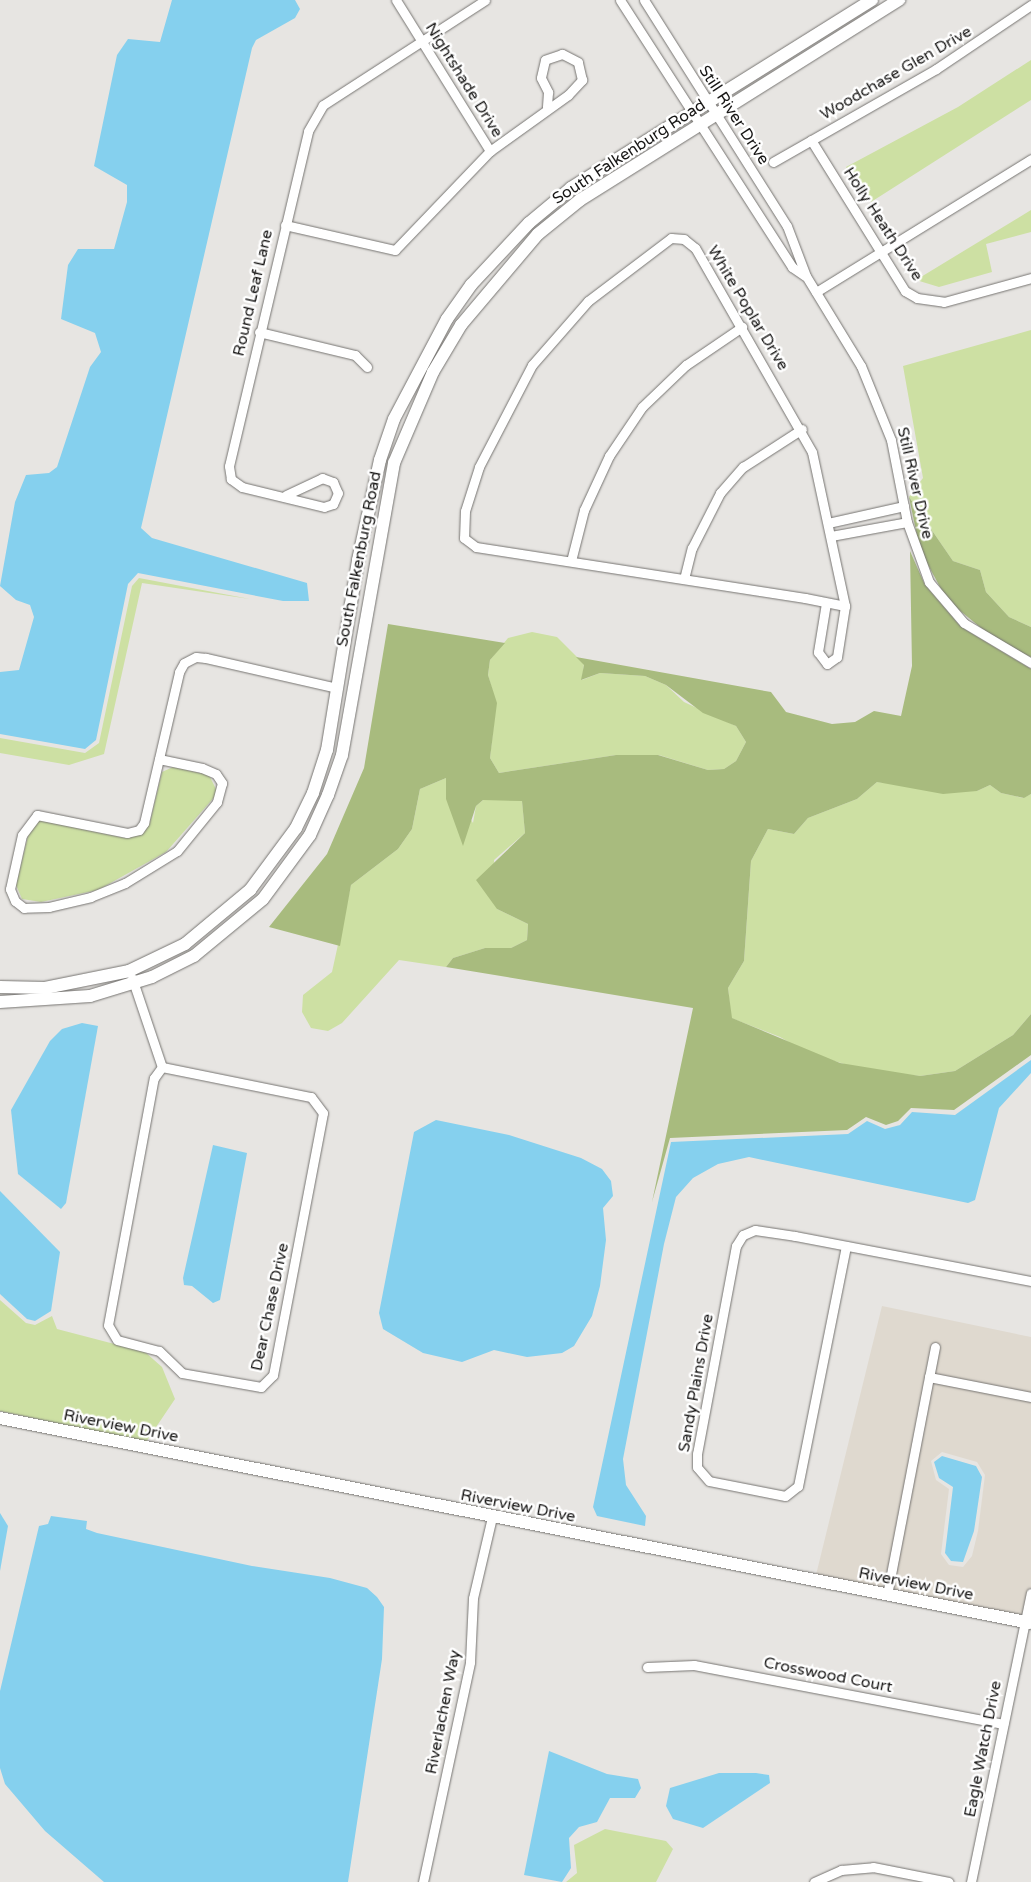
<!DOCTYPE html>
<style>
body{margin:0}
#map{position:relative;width:1031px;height:1882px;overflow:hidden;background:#e7e5e2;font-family:"Varela Round",sans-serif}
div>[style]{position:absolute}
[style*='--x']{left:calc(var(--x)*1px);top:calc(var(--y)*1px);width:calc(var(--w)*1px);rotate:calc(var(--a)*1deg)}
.built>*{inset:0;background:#dfd9cf}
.green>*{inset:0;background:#cde0a3}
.forest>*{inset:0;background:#a8bb7e}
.water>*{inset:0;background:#85d0ee}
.roads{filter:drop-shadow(0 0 1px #767471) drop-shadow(0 0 1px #767471)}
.street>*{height:9px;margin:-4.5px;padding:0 4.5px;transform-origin:4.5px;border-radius:4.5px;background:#fff}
.secondary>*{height:12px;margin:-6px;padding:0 6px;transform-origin:6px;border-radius:6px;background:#fff}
span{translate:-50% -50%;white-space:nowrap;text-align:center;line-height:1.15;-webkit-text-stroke:5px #fff;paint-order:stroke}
.street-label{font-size:16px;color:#171615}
</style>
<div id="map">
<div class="built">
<div style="clip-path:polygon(evenodd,882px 1306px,1031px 1337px,1031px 1616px,815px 1579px,882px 1306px,942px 1452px,977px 1462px,985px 1475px,978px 1531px,972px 1556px,963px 1567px,949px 1565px,941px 1554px,949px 1489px,936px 1480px,931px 1461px,942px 1452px)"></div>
</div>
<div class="green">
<div style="clip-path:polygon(1031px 60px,1031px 100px,871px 202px,846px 167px,958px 107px)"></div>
<div style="clip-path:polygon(1031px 210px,1031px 232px,986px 244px,992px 272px,939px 287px,916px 280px)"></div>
<div style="clip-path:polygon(1031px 330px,1031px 627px,1009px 617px,986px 592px,980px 570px,953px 561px,909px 497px,923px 478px,903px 366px)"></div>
<div style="clip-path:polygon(139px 578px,250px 599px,142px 583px,104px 754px,69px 765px,0 753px,0 738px,85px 753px,99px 743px,132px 586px)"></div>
<div style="clip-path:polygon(532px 632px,557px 637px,584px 664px,582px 680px,600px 673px,645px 676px,666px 685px,684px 702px,736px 726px,746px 742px,736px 761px,724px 769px,708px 770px,659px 755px,616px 755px,499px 773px,490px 758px,496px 703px,488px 675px,490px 660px,508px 638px)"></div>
<div style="clip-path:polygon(173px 767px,209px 775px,218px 793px,166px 852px,98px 890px,41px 902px,22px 899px,16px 885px,29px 832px,38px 820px,125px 838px,138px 835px,150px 822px,162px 772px)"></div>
<div style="clip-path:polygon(446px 778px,473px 823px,476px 806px,483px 800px,522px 800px,525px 833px,494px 860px,497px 909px,528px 924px,527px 940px,511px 948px,485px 948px,453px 958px,446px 967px,399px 960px,342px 1023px,328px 1031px,311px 1028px,302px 1012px,303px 995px,332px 972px,351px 885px,398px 849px,412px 829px,420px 789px)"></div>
<div style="clip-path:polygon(877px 782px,977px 791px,990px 785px,1001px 793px,1023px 798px,1031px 794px,1031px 1014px,1013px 1035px,955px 1071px,920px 1076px,864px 1070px,808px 1053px,780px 1037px,731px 1018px,728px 988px,744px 961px,751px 861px,768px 829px,794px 834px,808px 818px,857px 799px)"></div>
<div style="clip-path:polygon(0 1300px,26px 1323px,35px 1325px,52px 1316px,57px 1329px,145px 1352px,162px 1367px,175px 1399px,146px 1442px,0 1411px)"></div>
<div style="clip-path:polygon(605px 1829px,666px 1841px,673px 1849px,656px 1882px,566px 1882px,577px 1873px,574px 1845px)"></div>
</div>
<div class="forest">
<div style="clip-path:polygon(909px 497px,953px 561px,980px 570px,986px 592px,1009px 617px,1031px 627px,1031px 657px,997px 641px,947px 600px,920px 550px)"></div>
<div style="clip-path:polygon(910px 551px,925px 585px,961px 627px,1031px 669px,1031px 794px,1024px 798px,1001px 793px,990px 785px,977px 791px,943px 794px,877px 782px,857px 799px,808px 818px,794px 834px,768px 829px,751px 861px,744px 961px,728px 988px,732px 1018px,840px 1063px,920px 1076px,955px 1071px,1013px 1035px,1031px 1014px,1031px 1055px,954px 1110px,911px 1108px,898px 1121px,886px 1125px,866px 1117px,847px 1130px,670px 1138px,652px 1202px,693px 1008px,446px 967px,453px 958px,485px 948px,511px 948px,527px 940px,528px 924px,497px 909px,476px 880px,525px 833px,522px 801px,483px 800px,476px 806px,463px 846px,446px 799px,446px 778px,420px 789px,412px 829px,398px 849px,351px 885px,340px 946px,269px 927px,327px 854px,364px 768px,388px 624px,505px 643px,490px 660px,488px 675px,497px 703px,490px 758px,499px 773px,616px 755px,658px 755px,708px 770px,724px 769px,736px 761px,746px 742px,736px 726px,703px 713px,666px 685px,645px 676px,600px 673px,581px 680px,584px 665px,576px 657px,771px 692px,786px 712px,832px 724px,855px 722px,874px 711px,901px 716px,912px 666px)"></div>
</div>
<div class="water">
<div style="clip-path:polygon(172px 0,295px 0,300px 9px,295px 18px,256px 40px,252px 48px,141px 528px,152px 538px,307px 583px,309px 601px,283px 601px,138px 573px,128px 584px,96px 740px,85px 749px,0 734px,0 672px,19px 670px,34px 617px,30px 605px,16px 600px,0 586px,15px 502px,26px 475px,49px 473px,57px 467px,90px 367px,101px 352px,95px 333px,61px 319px,68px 265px,78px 249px,114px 249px,127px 202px,127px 185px,94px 166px,117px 55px,128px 39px,160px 42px)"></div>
<div style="clip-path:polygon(82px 1023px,98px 1026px,66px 1203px,61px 1209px,18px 1174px,11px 1110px,50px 1041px,62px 1029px)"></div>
<div style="clip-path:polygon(1031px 1060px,1031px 1073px,999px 1108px,975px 1200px,968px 1203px,749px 1157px,718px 1164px,693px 1178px,676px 1197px,664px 1244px,623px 1459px,626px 1485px,646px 1516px,645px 1526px,597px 1516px,593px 1507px,671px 1142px,848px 1134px,867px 1121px,885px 1129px,900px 1125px,912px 1112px,955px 1115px)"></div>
<div style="clip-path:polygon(436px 1120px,509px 1135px,581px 1158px,602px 1169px,611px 1181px,613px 1196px,603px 1208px,606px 1240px,600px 1286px,592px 1316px,574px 1346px,562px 1353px,527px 1357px,494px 1350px,462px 1362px,423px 1353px,383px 1329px,379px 1313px,414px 1132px)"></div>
<div style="clip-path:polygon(213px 1145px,247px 1153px,220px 1300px,213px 1303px,192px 1286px,184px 1285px,183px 1278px)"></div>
<div style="clip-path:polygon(0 1191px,60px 1252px,51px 1311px,35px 1321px,27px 1319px,0 1294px)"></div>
<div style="clip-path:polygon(942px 1456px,976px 1466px,982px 1477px,974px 1531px,963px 1562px,951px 1561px,945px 1553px,953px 1487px,939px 1478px,934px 1462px)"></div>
<div style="clip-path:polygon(0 1513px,8px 1526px,0 1571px)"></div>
<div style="clip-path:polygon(51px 1516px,87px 1521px,86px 1529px,97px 1533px,252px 1566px,330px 1578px,367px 1588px,377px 1597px,384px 1607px,382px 1659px,348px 1882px,104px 1882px,45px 1831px,5px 1784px,0 1768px,0 1691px,39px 1526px,48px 1524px)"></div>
<div style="clip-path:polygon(549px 1751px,607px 1774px,638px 1779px,641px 1788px,635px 1798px,610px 1798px,597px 1822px,579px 1827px,569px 1838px,571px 1868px,562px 1882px,524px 1875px)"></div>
<div style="clip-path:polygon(719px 1773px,756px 1773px,769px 1775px,770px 1783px,703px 1828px,673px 1819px,666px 1806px,670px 1788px)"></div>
</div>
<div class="roads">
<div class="street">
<div style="--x:396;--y:0;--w:178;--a:58.1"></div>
<div style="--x:620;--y:0;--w:318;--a:57.2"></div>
<div style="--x:792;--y:267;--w:16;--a:35"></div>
<div style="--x:644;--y:0;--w:267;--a:57.7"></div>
<div style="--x:787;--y:226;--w:53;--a:69.2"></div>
<div style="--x:806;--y:276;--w:105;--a:58.6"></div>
<div style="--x:861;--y:366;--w:80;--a:67.9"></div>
<div style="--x:891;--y:440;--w:84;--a:79"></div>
<div style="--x:907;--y:522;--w:64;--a:69.9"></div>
<div style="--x:929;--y:582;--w:54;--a:49.5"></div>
<div style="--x:964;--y:623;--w:78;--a:30.8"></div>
<div style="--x:811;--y:140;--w:178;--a:58.1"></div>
<div style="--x:905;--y:291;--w:14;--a:30"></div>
<div style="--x:917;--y:298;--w:27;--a:8"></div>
<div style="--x:944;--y:302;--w:90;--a:-15.4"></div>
<div style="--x:773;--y:162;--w:188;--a:-29.7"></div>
<div style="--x:936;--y:69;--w:115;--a:-34"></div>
<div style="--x:285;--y:225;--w:113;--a:12.8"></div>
<div style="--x:395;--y:250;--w:137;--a:-46.2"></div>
<div style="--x:490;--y:151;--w:96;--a:-35.7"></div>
<div style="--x:568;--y:95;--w:21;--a:-47"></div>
<div style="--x:582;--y:80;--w:18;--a:-103"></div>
<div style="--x:578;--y:62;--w:18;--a:-153"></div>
<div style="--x:562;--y:54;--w:18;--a:161"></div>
<div style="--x:545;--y:60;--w:18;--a:103"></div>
<div style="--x:541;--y:78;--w:16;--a:63"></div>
<div style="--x:548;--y:92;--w:15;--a:94"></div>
<div style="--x:816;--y:292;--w:253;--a:-31.7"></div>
<div style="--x:259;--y:332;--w:99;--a:13.5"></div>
<div style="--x:355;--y:355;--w:17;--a:45"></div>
<div style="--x:286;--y:495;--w:40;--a:-25"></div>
<div style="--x:322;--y:478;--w:12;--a:20"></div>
<div style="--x:333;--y:482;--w:12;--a:66"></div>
<div style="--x:338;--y:493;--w:12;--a:114"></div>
<div style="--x:333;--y:504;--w:9;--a:162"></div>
<div style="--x:324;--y:507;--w:84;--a:-166.3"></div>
<div style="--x:242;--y:487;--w:14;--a:-144"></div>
<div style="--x:231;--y:479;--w:13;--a:-99"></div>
<div style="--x:229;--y:466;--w:344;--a:-76.7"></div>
<div style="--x:308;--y:131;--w:30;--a:-60"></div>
<div style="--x:323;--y:105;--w:193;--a:-32.9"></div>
<div style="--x:828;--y:523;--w:78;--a:-12.6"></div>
<div style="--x:831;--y:536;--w:77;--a:-10.4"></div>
<div style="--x:571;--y:561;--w:53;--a:-75.7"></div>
<div style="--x:584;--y:510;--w:60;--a:-65.2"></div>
<div style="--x:609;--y:456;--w:59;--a:-56"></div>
<div style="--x:642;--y:407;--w:61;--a:-43.7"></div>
<div style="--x:686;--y:365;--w:68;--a:-34.2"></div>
<div style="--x:684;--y:579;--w:32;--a:-76"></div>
<div style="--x:692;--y:548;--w:62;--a:-63"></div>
<div style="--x:720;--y:493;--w:35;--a:-49"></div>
<div style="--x:743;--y:467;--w:70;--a:-32.8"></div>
<div style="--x:826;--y:603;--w:50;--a:99.3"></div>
<div style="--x:818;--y:652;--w:15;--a:53"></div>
<div style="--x:827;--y:664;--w:12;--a:-35"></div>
<div style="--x:837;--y:657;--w:52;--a:-81.1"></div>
<div style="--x:845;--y:606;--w:157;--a:-102.1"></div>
<div style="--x:812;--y:452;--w:235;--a:-119.8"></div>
<div style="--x:695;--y:248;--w:14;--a:-141"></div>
<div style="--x:684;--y:239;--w:13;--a:-176"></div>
<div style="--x:671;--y:238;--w:104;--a:142.8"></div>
<div style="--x:588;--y:301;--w:85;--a:131.2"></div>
<div style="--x:532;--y:365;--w:115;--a:117.5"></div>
<div style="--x:479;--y:467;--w:46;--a:107.7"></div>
<div style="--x:465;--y:511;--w:27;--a:92"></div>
<div style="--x:464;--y:538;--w:15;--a:37"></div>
<div style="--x:476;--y:547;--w:333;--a:8.8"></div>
<div style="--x:805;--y:598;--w:41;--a:11.3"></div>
<div style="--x:159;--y:759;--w:44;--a:11.8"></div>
<div style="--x:202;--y:768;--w:15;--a:23"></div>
<div style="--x:216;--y:774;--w:11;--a:56"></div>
<div style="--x:222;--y:783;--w:20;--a:105"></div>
<div style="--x:217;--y:802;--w:63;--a:129.2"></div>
<div style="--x:177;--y:851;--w:61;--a:148.4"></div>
<div style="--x:125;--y:883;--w:37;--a:158"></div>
<div style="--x:91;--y:897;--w:43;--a:166.6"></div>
<div style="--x:49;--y:907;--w:25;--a:178"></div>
<div style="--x:24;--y:908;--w:11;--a:-142"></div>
<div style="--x:15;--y:901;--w:13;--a:-113"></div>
<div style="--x:10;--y:889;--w:55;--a:-77.5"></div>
<div style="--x:22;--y:835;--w:25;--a:-53"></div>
<div style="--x:37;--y:815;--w:92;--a:11.3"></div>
<div style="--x:127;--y:833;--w:12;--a:-14"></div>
<div style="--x:139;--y:830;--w:9;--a:-54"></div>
<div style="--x:144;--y:823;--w:155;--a:-76.9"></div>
<div style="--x:179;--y:672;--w:10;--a:-61"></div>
<div style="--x:184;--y:663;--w:13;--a:-27"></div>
<div style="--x:196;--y:657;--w:10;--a:6"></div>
<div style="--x:206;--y:658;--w:134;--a:12.9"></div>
<div style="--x:132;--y:978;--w:94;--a:71.4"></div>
<div style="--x:162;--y:1067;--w:152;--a:11.4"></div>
<div style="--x:311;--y:1097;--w:20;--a:53"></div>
<div style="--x:323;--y:1113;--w:267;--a:100.8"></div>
<div style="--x:273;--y:1375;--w:17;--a:135"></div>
<div style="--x:261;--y:1387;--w:80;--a:-170"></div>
<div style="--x:182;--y:1373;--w:32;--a:-136"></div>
<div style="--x:159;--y:1351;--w:43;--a:-165.3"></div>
<div style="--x:117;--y:1340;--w:17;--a:-121"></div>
<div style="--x:108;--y:1325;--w:251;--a:-79.5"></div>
<div style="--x:154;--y:1078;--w:14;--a:-54"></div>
<div style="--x:846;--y:1246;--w:245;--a:101.3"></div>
<div style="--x:798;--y:1486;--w:16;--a:142"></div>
<div style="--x:785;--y:1496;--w:77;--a:-168.8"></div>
<div style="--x:709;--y:1481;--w:18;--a:-131"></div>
<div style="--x:697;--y:1467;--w:13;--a:-90"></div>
<div style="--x:697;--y:1454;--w:212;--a:-79.4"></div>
<div style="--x:736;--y:1246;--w:13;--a:-58"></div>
<div style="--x:743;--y:1235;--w:13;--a:-23"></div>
<div style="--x:755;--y:1230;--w:40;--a:8.5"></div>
<div style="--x:795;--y:1236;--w:240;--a:10.8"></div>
<div style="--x:935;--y:1347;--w:31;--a:101"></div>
<div style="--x:929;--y:1377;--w:104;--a:11.1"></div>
<div style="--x:887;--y:1595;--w:222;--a:-79.1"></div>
<div style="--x:647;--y:1667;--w:47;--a:-2.4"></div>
<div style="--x:694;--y:1665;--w:315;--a:10.8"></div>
<div style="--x:423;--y:1882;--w:225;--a:-77.9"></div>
<div style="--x:470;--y:1662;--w:64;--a:-87.3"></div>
<div style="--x:473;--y:1598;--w:83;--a:-76.8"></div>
<div style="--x:814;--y:1882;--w:30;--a:-24"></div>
<div style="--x:841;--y:1870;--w:32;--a:-5"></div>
<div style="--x:873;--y:1867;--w:77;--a:11.2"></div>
<div style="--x:971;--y:1882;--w:295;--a:-78.3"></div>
</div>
<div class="secondary">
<div style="--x:0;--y:987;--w:45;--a:1.3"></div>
<div style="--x:45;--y:988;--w:86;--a:-11.4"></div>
<div style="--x:129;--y:971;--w:62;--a:-25.7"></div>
<div style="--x:185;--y:944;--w:85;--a:-39.7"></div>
<div style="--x:250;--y:890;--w:77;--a:-53.4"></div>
<div style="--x:296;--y:828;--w:39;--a:-64"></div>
<div style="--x:313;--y:793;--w:45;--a:-72"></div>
<div style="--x:327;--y:750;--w:193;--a:-80.7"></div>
<div style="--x:358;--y:560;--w:102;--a:-77.6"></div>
<div style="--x:380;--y:460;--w:43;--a:-71.1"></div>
<div style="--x:394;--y:419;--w:113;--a:-62.1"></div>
<div style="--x:447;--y:319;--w:42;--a:-54.8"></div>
<div style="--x:471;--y:285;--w:85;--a:-46.9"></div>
<div style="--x:529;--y:223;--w:55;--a:-39.8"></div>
<div style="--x:571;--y:188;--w:355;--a:-32"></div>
<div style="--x:0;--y:1002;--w:90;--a:-3.8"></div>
<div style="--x:90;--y:996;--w:65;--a:-17"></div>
<div style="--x:152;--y:977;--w:47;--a:-26.6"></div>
<div style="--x:194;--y:956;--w:89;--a:-39.6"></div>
<div style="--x:263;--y:899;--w:79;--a:-53.7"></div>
<div style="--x:310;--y:835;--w:44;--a:-65.8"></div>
<div style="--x:328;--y:795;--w:42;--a:-70.7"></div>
<div style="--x:342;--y:755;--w:297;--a:-79.9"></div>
<div style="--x:394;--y:463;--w:99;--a:-66.8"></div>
<div style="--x:433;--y:372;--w:55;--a:-59.2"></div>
<div style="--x:461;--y:325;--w:119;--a:-49.8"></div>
<div style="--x:538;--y:234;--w:54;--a:-39"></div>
<div style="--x:580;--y:200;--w:377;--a:-32.1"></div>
<div style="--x:0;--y:1418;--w:1051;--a:11.25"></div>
</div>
</div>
<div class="street-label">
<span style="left:896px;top:73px;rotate:-30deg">Woodchase Glen Drive</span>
<span style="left:464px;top:80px;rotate:58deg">Nightshade Drive</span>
<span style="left:734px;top:115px;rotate:57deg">Still River Drive</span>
<span style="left:629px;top:152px;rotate:-33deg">South Falkenburg Road</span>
<span style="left:883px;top:224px;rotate:57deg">Holly Heath Drive</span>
<span style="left:253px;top:293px;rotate:-77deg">Round Leaf Lane</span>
<span style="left:748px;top:308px;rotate:59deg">White Poplar Drive</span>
<span style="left:915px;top:483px;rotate:77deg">Still River Drive</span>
<span style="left:359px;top:559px;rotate:-79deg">South Falkenburg Road</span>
<span style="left:270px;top:1307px;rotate:-78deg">Dear Chase Drive</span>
<span style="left:696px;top:1383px;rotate:-80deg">Sandy Plains Drive</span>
<span style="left:121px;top:1426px;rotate:11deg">Riverview Drive</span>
<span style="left:518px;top:1506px;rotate:11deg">Riverview Drive</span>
<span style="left:916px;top:1584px;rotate:11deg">Riverview Drive</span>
<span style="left:828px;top:1675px;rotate:11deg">Crosswood Court</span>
<span style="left:443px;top:1712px;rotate:-79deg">Riverlachen Way</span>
<span style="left:983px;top:1749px;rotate:-79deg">Eagle Watch Drive</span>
</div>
</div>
